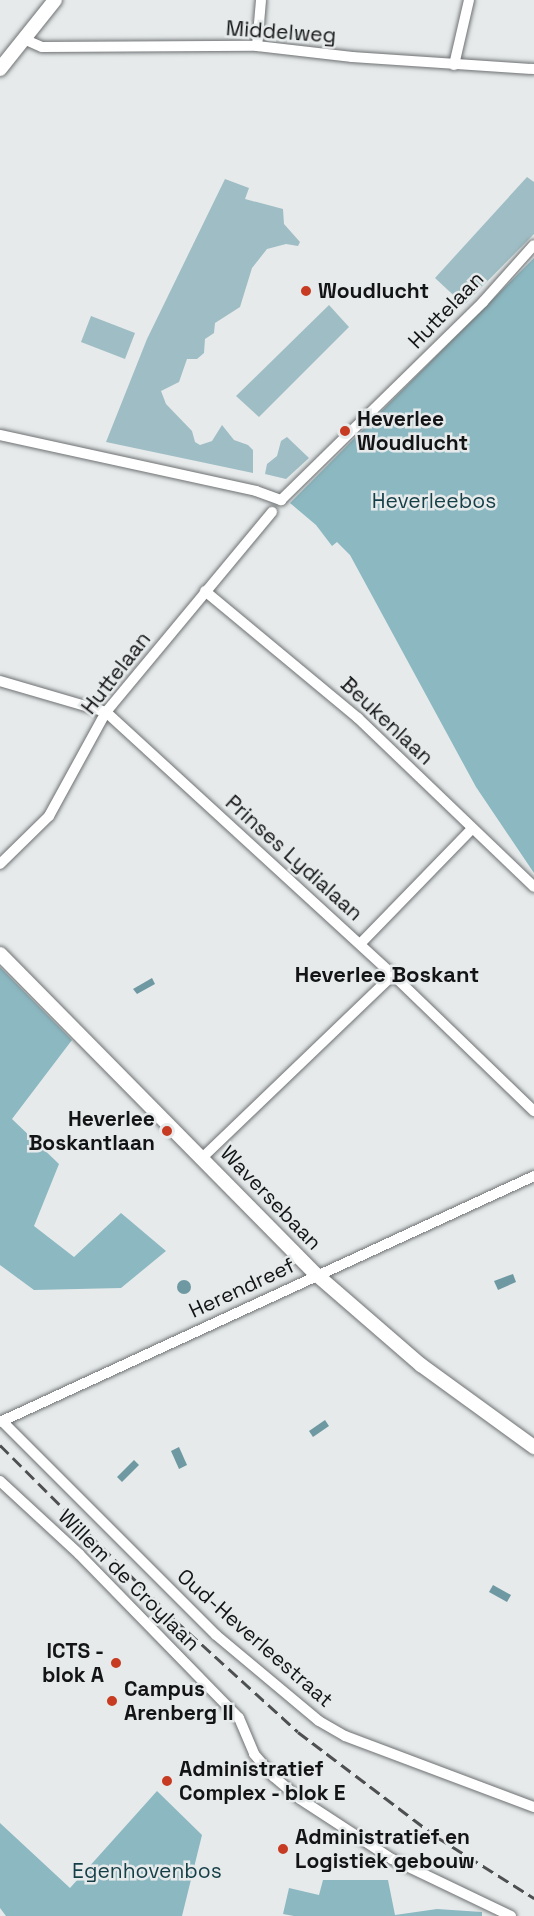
<!DOCTYPE html>
<style>
body{margin:0}
#map{position:relative;width:534px;height:1916px;overflow:hidden;background:#e6eaeb;font-family:"Space Grotesk",sans-serif}
div>[style]{position:absolute}
[style*='--x']{left:calc(var(--x)*1px);top:calc(var(--y)*1px);width:calc(var(--w)*1px);rotate:calc(var(--a)*1deg)}
.green>*{inset:0;background:#9fbdc4}
.forest>*{inset:0;background:#8cb8c2}
.water>*{inset:0;background:#6e99a2}
.round{border-radius:50%}
.roads{filter:drop-shadow(0 0 2px #6e7172) drop-shadow(0 0 2px #6e7172)}
.street>*{height:10px;margin:-5px;padding:0 5px;transform-origin:5px;border-radius:5px;background:#fff}
.secondary>*{height:14px;margin:-7px;padding:0 7px;transform-origin:7px;border-radius:7px;background:#fff}
.rail>*{height:3px;margin-top:-1.5px;transform-origin:0;background:repeating-linear-gradient(90deg,#4e4f50 0 12px,transparent 0 18px)}
.dots>*{width:16px;height:16px;translate:-50% -50%;box-sizing:border-box;border:3px solid #e6eaeb;border-radius:50%}
span{translate:-50% -50%;white-space:nowrap;text-align:center;line-height:1.15;-webkit-text-stroke:5px #e6eaeb;paint-order:stroke}
.street-label{font-size:21px;color:#131415}
.poi-label{font-size:21px;color:#131415;font-weight:700}
.left{translate:0 -50%;text-align:left}
.right{translate:-100% -50%;text-align:right}
.park-label{font-size:21px;color:#153f47}
.neighbourhood-label{font-size:22px;color:#131415;font-weight:700}
</style>
<div id="map">
<div class="green">
<div style="clip-path:polygon(527px 177px,534px 182px,534px 234px,464px 305px,435px 278px)"></div>
<div style="clip-path:polygon(225px 179px,249px 188px,245px 199px,283px 209px,284px 224px,300px 242px,298px 246px,286px 244px,267px 249px,252px 268px,240px 307px,215px 323px,214px 333px,205px 339px,204px 353px,197px 359px,187px 359px,179px 382px,161px 391px,166px 404px,192px 431px,195px 442px,200px 445px,212px 441px,222px 425px,234px 440px,248px 445px,253px 450px,253px 473px,106px 442px,147px 339px)"></div>
<div style="clip-path:polygon(329px 305px,349px 327px,259px 417px,236px 396px)"></div>
<div style="clip-path:polygon(91px 316px,135px 333px,125px 359px,81px 342px)"></div>
<div style="clip-path:polygon(287px 437px,309px 458px,286px 479px,265px 474px,267px 464px,277px 456px,281px 441px)"></div>
</div>
<div class="forest">
<div style="clip-path:polygon(534px 258px,534px 873px,476px 787px,350px 555px,337px 542px,332px 546px,316px 525px,290px 503px)"></div>
<div style="clip-path:polygon(0 967px,72px 1040px,12px 1119px,59px 1164px,34px 1226px,74px 1257px,121px 1213px,166px 1251px,121px 1288px,34px 1290px,0 1265px)"></div>
<div style="clip-path:polygon(157px 1791px,202px 1835px,182px 1916px,6px 1916px,0 1908px,0 1823px,70px 1888px)"></div>
<div style="clip-path:polygon(323px 1880px,388px 1880px,395px 1915px,437px 1909px,482px 1912px,482px 1916px,294px 1916px,283px 1914px,289px 1888px,319px 1895px)"></div>
</div>
<div class="water">
<div style="clip-path:polygon(152px 978px,155px 984px,137px 994px,133px 989px)"></div>
<div style="clip-path:polygon(513px 1274px,516px 1282px,498px 1290px,494px 1281px)"></div>
<div class="round" style="left:177px;top:1280px;width:14px;height:14px"></div>
<div style="clip-path:polygon(325px 1420px,329px 1426px,313px 1437px,309px 1431px)"></div>
<div style="clip-path:polygon(179px 1447px,187px 1465px,179px 1469px,171px 1451px)"></div>
<div style="clip-path:polygon(134px 1460px,139px 1465px,122px 1482px,117px 1477px)"></div>
<div style="clip-path:polygon(493px 1585px,511px 1595px,507px 1602px,489px 1592px)"></div>
</div>
<div class="roads">
<div class="street">
<div style="--x:26;--y:40;--w:17;--a:24"></div>
<div style="--x:42;--y:47;--w:215;--a:-0.3"></div>
<div style="--x:257;--y:46;--w:96;--a:6.6"></div>
<div style="--x:352;--y:57;--w:182;--a:3.8"></div>
<div style="--x:257;--y:46;--w:46;--a:-85"></div>
<div style="--x:454;--y:65;--w:67;--a:-77"></div>
<div style="--x:0;--y:435;--w:262;--a:12.3"></div>
<div style="--x:256;--y:491;--w:27;--a:20"></div>
<div style="--x:281;--y:500;--w:283;--a:-44.4"></div>
<div style="--x:483;--y:302;--w:76;--a:-48.2"></div>
<div style="--x:205;--y:591;--w:199;--a:39.7"></div>
<div style="--x:358;--y:718;--w:244;--a:43.8"></div>
<div style="--x:0;--y:681;--w:110;--a:16.3"></div>
<div style="--x:106;--y:712;--w:389;--a:42.5"></div>
<div style="--x:393;--y:975;--w:196;--a:44"></div>
<div style="--x:0;--y:864;--w:69;--a:-44.4"></div>
<div style="--x:49;--y:816;--w:119;--a:-61.3"></div>
<div style="--x:106;--y:712;--w:260;--a:-50.3"></div>
<div style="--x:360;--y:944;--w:161;--a:-45.8"></div>
<div style="--x:202;--y:1158;--w:265;--a:-43.8"></div>
<div style="--x:2;--y:1421;--w:303;--a:45"></div>
<div style="--x:216;--y:1635;--w:134;--a:39.9"></div>
<div style="--x:319;--y:1721;--w:30;--a:30"></div>
<div style="--x:345;--y:1736;--w:202;--a:20.6"></div>
<div style="--x:0;--y:1422;--w:588;--a:-24.73"></div>
<div style="--x:0;--y:1481;--w:108;--a:42.7"></div>
<div style="--x:79;--y:1554;--w:229;--a:45.7"></div>
<div style="--x:239;--y:1718;--w:39;--a:67"></div>
<div style="--x:254;--y:1754;--w:30;--a:49"></div>
<div style="--x:274;--y:1777;--w:34;--a:40"></div>
<div style="--x:300;--y:1799;--w:110;--a:33.1"></div>
<div style="--x:392;--y:1859;--w:132;--a:25.6"></div>
</div>
<div class="secondary">
<div style="--x:0;--y:69;--w:88;--a:-51.4"></div>
<div style="--x:0;--y:954;--w:451;--a:45.4"></div>
<div style="--x:317;--y:1275;--w:138;--a:40.9"></div>
<div style="--x:421;--y:1365;--w:140;--a:36"></div>
</div>
</div>
<div class="rail">
<div style="--x:0;--y:1445;--w:247;--a:45"></div>
<div style="--x:175;--y:1620;--w:166;--a:42.3"></div>
<div style="--x:298;--y:1732;--w:174;--a:37.1"></div>
<div style="--x:437;--y:1837;--w:115;--a:32.2"></div>
</div>
<div class="dots">
<div style="left:306px;top:291px;background:#c63b21"></div>
<div style="left:345px;top:431px;background:#c63b21"></div>
<div style="left:167px;top:1131px;background:#c63b21"></div>
<div style="left:116px;top:1663px;background:#c63b21"></div>
<div style="left:112px;top:1701px;background:#c63b21"></div>
<div style="left:167px;top:1781px;background:#c63b21"></div>
<div style="left:283px;top:1849px;background:#c63b21"></div>
</div>
<div class="street-label">
<span style="left:281px;top:32px;rotate:4deg">Middelweg</span>
<span style="left:446px;top:310px;rotate:-46deg">Huttelaan</span>
<span style="left:116px;top:673px;rotate:-52deg">Huttelaan</span>
<span style="left:387px;top:721px;rotate:43deg">Beukenlaan</span>
<span style="left:294px;top:858px;rotate:42deg">Prinses Lydialaan</span>
<span style="left:271px;top:1198px;rotate:46deg">Waversebaan</span>
<span style="left:242px;top:1288px;rotate:-25deg">Herendreef</span>
<span style="left:129px;top:1580px;rotate:45deg">Willem de Croylaan</span>
<span style="left:255px;top:1638px;rotate:41deg">Oud-Heverleestraat</span>
</div>
<div class="poi-label">
<span class="left" style="left:318px;top:291px">Woudlucht</span>
<span class="left" style="left:357px;top:431px">Heverlee<br>Woudlucht</span>
<span class="right" style="left:155px;top:1131px">Heverlee<br>Boskantlaan</span>
<span class="right" style="left:104px;top:1663px">ICTS -<br>blok A</span>
<span class="left" style="left:124px;top:1701px">Campus<br>Arenberg II</span>
<span class="left" style="left:179px;top:1781px">Administratief<br>Complex - blok E</span>
<span class="left" style="left:295px;top:1849px">Administratief en<br>Logistiek gebouw</span>
</div>
<div class="park-label">
<span style="left:434px;top:501px">Heverleebos</span>
<span style="left:147px;top:1871px">Egenhovenbos</span>
</div>
<div class="neighbourhood-label">
<span style="left:387px;top:975px">Heverlee Boskant</span>
</div>
</div>
